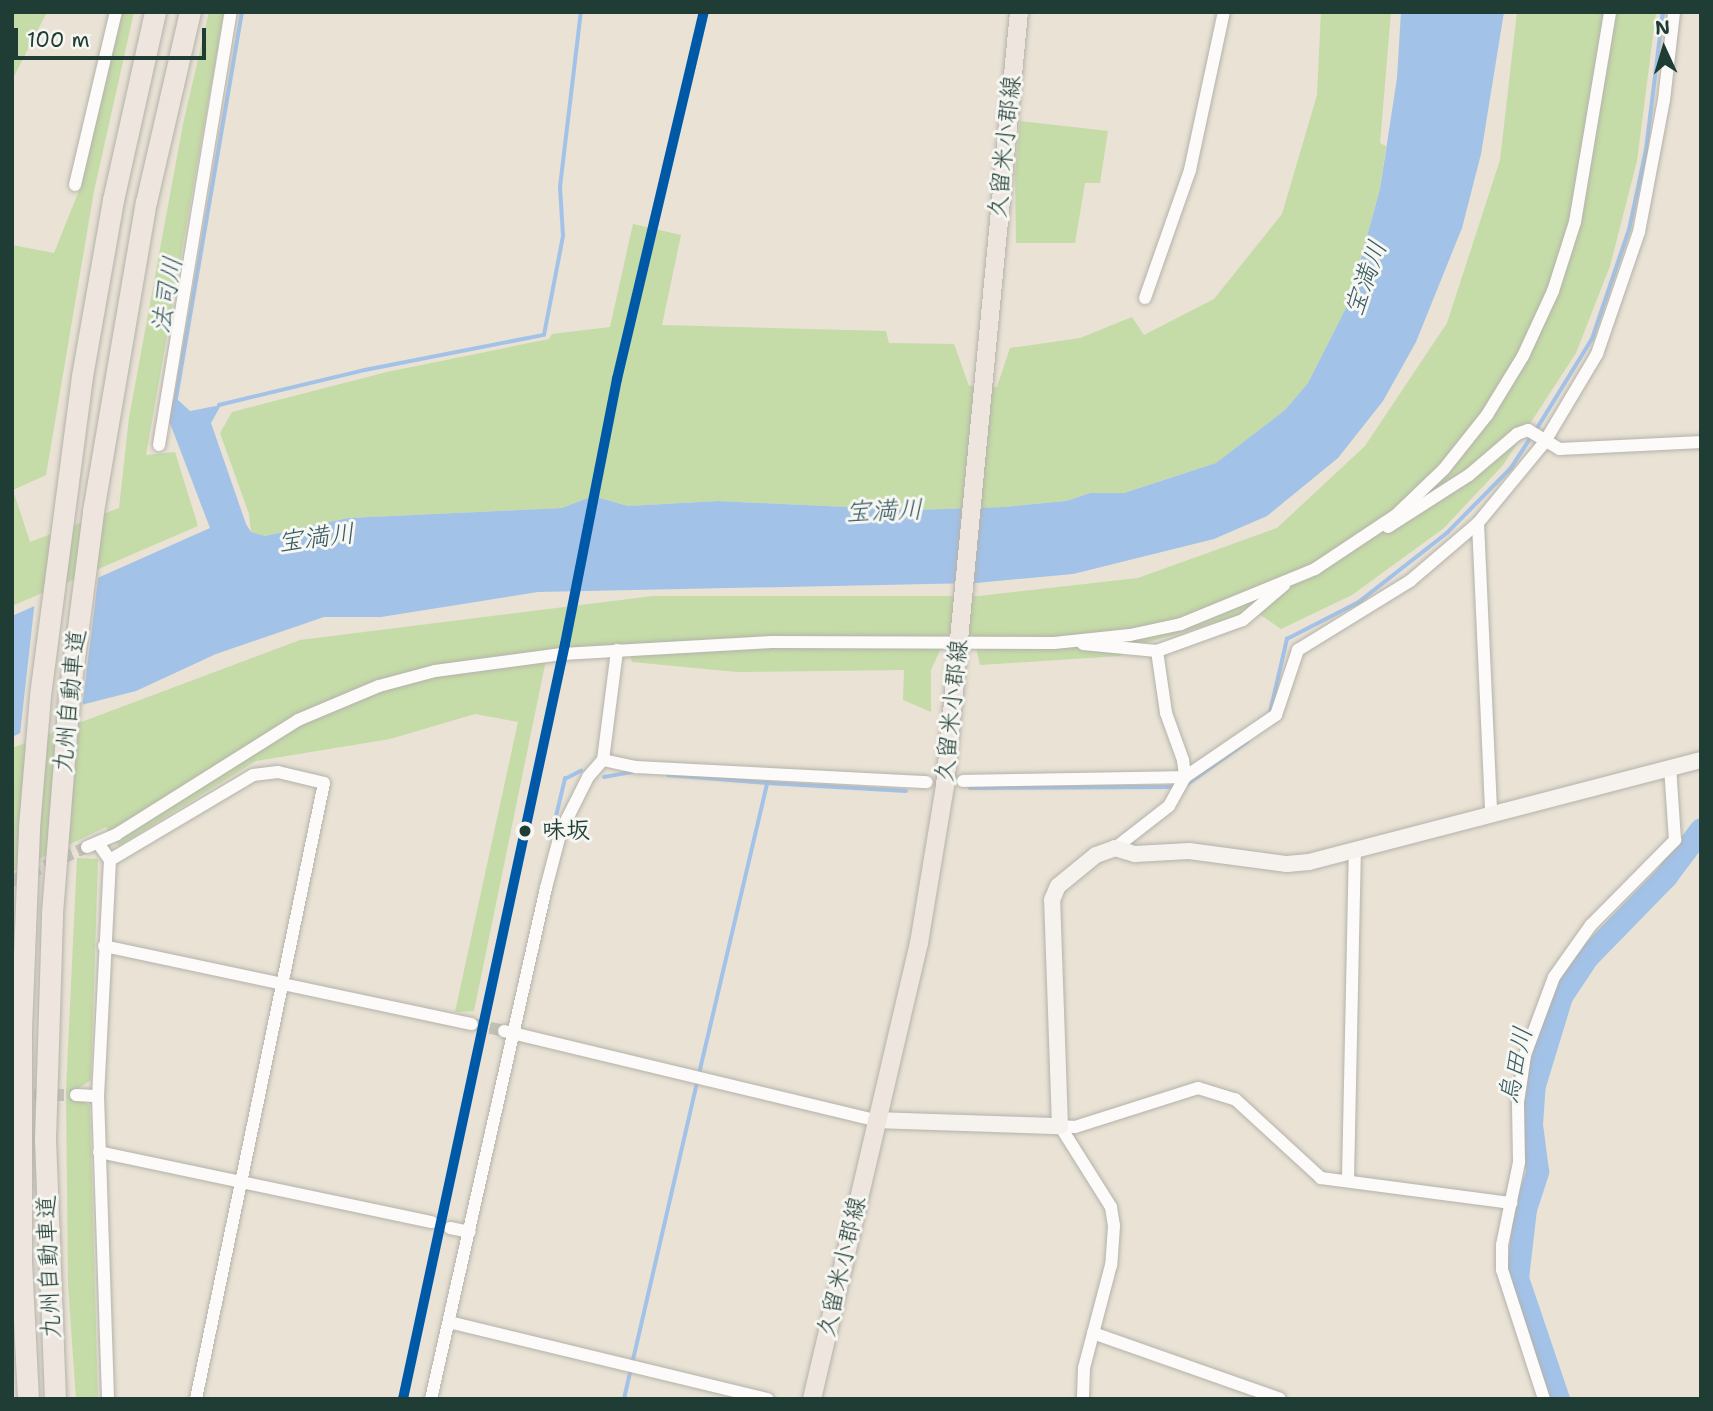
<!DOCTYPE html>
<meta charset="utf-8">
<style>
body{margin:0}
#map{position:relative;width:1713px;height:1411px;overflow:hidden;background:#e9e2d5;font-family:"Shantell Sans","Klee One",sans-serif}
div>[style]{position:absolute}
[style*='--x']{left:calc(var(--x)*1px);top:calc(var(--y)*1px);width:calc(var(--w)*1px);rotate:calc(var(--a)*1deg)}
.green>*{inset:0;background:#c5dba8}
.water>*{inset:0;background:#a3c2e8}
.pier>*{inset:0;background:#e9e2d5}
.stream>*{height:3.5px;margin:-1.75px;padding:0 1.75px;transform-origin:1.75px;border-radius:1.75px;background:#a3c2e8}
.river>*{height:23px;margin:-11.5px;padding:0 11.5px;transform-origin:11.5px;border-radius:11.5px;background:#a3c2e8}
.street-tunnel>*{height:12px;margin-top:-6px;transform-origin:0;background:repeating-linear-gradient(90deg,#c1c1b5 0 12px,transparent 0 18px)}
.roads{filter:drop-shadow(0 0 2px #b4b2aa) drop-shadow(0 0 2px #b4b2aa)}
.street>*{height:12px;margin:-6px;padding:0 6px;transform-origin:6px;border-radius:6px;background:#fcfbf9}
.secondary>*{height:16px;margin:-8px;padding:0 8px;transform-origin:8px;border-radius:8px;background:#f6f2ee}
.primary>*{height:18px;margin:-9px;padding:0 9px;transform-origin:9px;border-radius:9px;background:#ede5de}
.highway>*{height:21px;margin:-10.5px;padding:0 10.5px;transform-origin:10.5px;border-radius:10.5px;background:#ede5de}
.rail-1>*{height:10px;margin:-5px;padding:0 5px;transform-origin:5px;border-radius:5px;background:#0059a6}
.dots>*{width:19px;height:19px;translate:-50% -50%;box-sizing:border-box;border:4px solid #f6f6f2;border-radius:50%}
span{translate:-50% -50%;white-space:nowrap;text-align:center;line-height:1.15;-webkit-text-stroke:6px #f6f6f2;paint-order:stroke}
.street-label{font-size:24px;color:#1f3d34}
.stop-label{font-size:24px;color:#1f3d34;font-weight:700}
.left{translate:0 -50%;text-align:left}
.water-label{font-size:26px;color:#385b63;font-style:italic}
.frame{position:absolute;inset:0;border:14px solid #1f3d34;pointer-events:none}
.north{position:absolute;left:1629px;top:14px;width:70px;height:70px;-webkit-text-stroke:5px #f6f6f2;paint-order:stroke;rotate:356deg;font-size:19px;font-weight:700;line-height:28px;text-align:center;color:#1f3d34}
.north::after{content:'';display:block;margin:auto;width:24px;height:32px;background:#1f3d34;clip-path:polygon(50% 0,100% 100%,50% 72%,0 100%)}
.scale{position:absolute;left:14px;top:28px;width:192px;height:32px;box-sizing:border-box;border:4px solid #1f3d34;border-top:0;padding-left:9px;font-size:21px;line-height:24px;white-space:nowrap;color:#1f3d34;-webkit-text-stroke:5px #f6f6f2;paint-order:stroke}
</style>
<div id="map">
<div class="green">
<div style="clip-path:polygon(12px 12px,47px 12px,12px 80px)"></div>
<div style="clip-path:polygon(120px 12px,134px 12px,94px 191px,46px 475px,13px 490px,30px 542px,119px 508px,129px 418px,183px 124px,209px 12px,224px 12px,146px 455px,175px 452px,198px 526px,12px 606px,12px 245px,54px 253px,78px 193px)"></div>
<div style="clip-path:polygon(1321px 12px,1391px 12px,1380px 143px,1386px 146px,1380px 189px,1349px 302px,1308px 383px,1285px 410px,1216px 463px,1124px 493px,1090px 493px,1066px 501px,1004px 507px,910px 510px,718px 501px,628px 506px,593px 496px,562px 508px,348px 518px,265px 536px,251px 532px,249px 514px,220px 433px,232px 412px,387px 372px,549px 339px,552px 334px,610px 327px,633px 224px,681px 235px,662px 325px,886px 331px,889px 343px,954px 344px,969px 386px,997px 387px,1010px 348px,1080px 338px,1132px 317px,1144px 335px,1214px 299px,1282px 214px,1317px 95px)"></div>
<div style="clip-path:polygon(1517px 12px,1656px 12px,1637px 161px,1610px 266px,1576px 353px,1503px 465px,1444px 528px,1352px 595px,1281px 629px,1255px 611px,1142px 644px,1120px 656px,980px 665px,973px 635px,948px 633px,931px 670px,931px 712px,903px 700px,904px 670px,737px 672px,632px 662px,627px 644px,548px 650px,474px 1011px,455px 1012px,518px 722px,475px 714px,390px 739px,256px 761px,119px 846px,106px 827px,12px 872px,12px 748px,300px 640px,653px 596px,979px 596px,1138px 578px,1277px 528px,1365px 446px,1447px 323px,1500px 160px)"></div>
<div style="clip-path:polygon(1020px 121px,1108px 131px,1100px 183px,1085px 183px,1075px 243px,1016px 243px,1015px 174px)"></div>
<div style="clip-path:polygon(77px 858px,98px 859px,91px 1080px,73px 1092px,90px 1106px,98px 1399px,76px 1399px,68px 1284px,66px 1090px)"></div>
</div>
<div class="water">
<div style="clip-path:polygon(1401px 12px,1504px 12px,1481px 154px,1462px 228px,1416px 342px,1383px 401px,1338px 458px,1267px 516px,1214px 539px,1073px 574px,976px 583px,538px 592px,381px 617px,324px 617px,216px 654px,136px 691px,77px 706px,12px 737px,12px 616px,210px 528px,168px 418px,168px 399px,178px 400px,190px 411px,221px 405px,211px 423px,246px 524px,251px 532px,265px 536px,348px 518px,562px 508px,593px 496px,628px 506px,718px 501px,910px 510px,1004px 507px,1066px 501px,1090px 493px,1124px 493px,1216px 463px,1285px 410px,1308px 383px,1349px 302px,1380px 189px,1397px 78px)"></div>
</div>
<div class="pier">
<div style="clip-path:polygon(99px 571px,82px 708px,20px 734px,35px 600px)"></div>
</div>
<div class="stream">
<div style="--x:175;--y:404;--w:398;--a:-80.3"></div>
<div style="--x:219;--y:405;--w:150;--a:-13.5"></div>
<div style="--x:365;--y:370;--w:182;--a:-11.1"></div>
<div style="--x:544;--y:335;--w:101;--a:-79.1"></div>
<div style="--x:563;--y:236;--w:49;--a:-93.5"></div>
<div style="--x:560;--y:187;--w:176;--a:-83.2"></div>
<div style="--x:1536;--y:430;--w:107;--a:-58.4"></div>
<div style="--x:1592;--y:339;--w:115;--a:-71.3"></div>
<div style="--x:1629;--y:230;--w:82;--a:-78"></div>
<div style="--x:1646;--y:150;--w:139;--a:-83"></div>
<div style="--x:1270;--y:713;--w:76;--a:-77.1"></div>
<div style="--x:1287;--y:639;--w:81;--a:-27.2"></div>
<div style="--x:1359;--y:602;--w:112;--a:-38.1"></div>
<div style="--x:1447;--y:533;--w:91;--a:-45.4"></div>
<div style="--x:1511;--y:468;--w:38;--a:-57"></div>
<div style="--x:668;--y:775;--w:99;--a:4.6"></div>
<div style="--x:604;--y:777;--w:29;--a:-10"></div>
<div style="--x:1185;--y:786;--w:76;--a:-35.4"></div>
<div style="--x:970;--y:788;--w:204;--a:-0.3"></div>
<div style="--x:552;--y:833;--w:56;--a:-76.5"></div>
<div style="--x:565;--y:779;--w:18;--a:-27"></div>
<div style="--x:699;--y:1074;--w:299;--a:-76.8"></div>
<div style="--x:767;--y:783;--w:139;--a:3.3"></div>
<div style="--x:624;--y:1399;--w:325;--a:-77"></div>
</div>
<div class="river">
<div style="--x:1558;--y:1399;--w:128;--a:-108.7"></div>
<div style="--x:1517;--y:1278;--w:69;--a:-83.4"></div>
<div style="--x:1525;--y:1209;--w:40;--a:-72"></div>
<div style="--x:1537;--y:1171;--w:47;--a:-97.3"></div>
<div style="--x:1531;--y:1124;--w:39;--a:-86"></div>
<div style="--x:1534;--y:1085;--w:93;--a:-73.1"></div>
<div style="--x:1561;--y:996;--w:47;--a:-56.3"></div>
<div style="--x:1587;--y:957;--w:112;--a:-45.7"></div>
<div style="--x:1665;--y:877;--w:60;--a:-53.1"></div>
</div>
<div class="street-tunnel">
<div style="--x:12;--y:881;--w:82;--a:-24.4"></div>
<div style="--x:472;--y:1024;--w:33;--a:12"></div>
<div style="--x:16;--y:1095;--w:60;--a:0"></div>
</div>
<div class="roads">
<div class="street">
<div style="--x:75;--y:185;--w:178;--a:-76.7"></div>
<div style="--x:1145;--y:298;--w:136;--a:-70.6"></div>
<div style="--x:1190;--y:170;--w:162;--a:-77.9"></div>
<div style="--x:159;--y:445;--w:439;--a:-80.6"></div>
<div style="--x:1478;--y:523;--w:290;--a:87.4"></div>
<div style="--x:1388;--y:527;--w:96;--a:-32.7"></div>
<div style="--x:1469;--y:475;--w:63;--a:-40.5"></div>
<div style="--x:1517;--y:434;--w:12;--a:-20"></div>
<div style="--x:1528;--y:430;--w:37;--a:31"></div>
<div style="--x:1560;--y:449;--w:141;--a:-2.8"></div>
<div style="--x:1083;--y:644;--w:74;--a:5.4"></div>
<div style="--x:1157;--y:651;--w:63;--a:81.7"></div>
<div style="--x:1166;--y:713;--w:50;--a:70.1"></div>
<div style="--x:1183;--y:760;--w:17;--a:83"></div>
<div style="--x:1185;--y:777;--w:33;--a:119"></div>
<div style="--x:1169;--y:806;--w:68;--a:142.1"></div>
<div style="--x:1157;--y:651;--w:91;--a:-19.8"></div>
<div style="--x:1243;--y:620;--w:54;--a:-40.5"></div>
<div style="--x:603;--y:760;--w:111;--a:-82.7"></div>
<div style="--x:963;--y:781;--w:222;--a:-1"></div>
<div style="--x:1185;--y:777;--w:110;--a:-34.3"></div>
<div style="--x:1276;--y:715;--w:69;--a:-71.3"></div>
<div style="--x:1298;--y:650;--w:132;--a:-31.6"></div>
<div style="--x:1410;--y:581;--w:89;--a:-40.5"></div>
<div style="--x:1478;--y:523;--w:104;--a:-50.5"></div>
<div style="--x:1544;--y:443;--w:104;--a:-59.2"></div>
<div style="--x:1597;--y:354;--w:129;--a:-71"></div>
<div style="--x:1639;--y:232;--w:134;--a:-79.3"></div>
<div style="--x:1664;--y:100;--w:89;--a:-83.5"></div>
<div style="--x:98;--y:843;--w:21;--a:55"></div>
<div style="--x:110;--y:860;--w:236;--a:92.9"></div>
<div style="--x:98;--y:1096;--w:303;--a:88.1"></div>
<div style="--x:87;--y:847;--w:33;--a:-23"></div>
<div style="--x:117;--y:834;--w:214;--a:-32.2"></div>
<div style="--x:298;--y:720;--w:88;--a:-22.8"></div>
<div style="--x:379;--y:686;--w:58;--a:-15"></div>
<div style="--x:435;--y:671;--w:128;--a:-7.6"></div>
<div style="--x:562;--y:654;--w:210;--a:-3.3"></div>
<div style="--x:772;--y:642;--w:282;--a:0.2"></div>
<div style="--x:1054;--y:643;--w:76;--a:-6"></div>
<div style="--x:1130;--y:635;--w:52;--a:-12.2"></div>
<div style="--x:1181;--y:624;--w:145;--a:-22.3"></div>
<div style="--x:1315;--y:569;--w:97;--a:-33.7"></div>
<div style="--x:1396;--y:515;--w:66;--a:-43.8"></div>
<div style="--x:1444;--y:469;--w:69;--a:-51.5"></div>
<div style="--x:1487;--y:415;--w:69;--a:-58.6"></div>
<div style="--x:1523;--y:356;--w:72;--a:-65.2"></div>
<div style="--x:1553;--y:291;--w:72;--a:-72.3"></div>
<div style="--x:1575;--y:222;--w:213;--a:-80.5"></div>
<div style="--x:110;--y:860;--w:166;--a:-30.7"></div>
<div style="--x:253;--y:775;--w:25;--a:-7"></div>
<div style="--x:278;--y:772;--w:47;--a:13.4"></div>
<div style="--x:324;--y:783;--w:629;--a:101.74"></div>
<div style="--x:104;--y:946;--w:376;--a:12"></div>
<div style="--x:504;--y:1031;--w:382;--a:13.5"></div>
<div style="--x:76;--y:1095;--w:22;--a:3"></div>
<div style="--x:1060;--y:1126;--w:15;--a:4"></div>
<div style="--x:1075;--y:1127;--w:129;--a:-17.6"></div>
<div style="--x:1198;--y:1088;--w:39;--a:17"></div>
<div style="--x:1235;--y:1099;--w:117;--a:42.6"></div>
<div style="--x:1321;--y:1178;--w:192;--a:7.5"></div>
<div style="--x:1060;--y:1126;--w:96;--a:57.8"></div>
<div style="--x:1111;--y:1207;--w:19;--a:81"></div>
<div style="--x:1114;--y:1226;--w:39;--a:94"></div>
<div style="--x:1111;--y:1265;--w:106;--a:104.7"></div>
<div style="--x:1084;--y:1368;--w:31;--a:92"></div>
<div style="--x:99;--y:1152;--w:340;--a:11.9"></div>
<div style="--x:1348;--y:1179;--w:330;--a:-88.8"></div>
<div style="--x:450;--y:1228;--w:20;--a:11"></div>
<div style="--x:449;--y:1322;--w:328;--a:13.6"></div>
<div style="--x:1093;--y:1333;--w:198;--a:19.4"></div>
<div style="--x:431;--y:1399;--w:524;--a:-77.32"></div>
<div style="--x:546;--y:888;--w:59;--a:-75.3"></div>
<div style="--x:561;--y:831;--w:60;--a:-63.4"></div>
<div style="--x:588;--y:777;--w:23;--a:-49"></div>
<div style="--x:603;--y:760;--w:35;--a:12"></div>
<div style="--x:637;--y:767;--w:290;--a:3"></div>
<div style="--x:1544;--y:1399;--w:136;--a:-108"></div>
<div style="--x:1502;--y:1270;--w:25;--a:-90"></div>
<div style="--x:1502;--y:1245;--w:85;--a:-78.4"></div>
<div style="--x:1519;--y:1162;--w:60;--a:-91"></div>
<div style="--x:1518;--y:1102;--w:48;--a:-81.5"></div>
<div style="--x:1525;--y:1055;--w:83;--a:-69.6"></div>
<div style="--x:1554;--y:977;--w:64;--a:-54.6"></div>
<div style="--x:1591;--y:925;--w:120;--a:-45.3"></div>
<div style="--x:1675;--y:840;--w:73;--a:-93.9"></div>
</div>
<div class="secondary">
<div style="--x:875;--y:1120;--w:185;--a:1.9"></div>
<div style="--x:1060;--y:1126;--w:226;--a:-92"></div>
<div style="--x:1052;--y:900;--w:15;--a:-67"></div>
<div style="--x:1058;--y:886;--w:49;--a:-39.2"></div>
<div style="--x:1096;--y:855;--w:20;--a:-20"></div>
<div style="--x:1115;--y:848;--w:21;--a:17"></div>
<div style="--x:1135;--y:854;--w:54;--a:-3.2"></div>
<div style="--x:1189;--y:851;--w:99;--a:7.6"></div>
<div style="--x:1287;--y:864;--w:22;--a:-5"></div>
<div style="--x:1309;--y:862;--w:405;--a:-14.6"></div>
</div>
<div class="primary">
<div style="--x:812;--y:1399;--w:468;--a:-76.8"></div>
<div style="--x:919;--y:943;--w:159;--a:-80.6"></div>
<div style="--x:945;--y:786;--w:778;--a:-84.54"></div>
</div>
<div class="highway">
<div style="--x:28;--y:1399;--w:137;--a:-92.9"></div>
<div style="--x:21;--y:1262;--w:233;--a:-90"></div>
<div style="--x:21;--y:1029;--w:202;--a:-87.7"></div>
<div style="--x:29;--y:827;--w:132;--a:-85.2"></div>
<div style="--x:40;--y:695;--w:322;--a:-82.5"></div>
<div style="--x:82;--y:376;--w:179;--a:-80"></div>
<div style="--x:113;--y:200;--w:193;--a:-77.4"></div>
<div style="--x:55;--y:1399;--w:260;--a:-92.2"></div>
<div style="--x:45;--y:1139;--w:226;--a:-88.2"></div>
<div style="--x:52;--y:913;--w:217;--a:-85.5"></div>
<div style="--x:69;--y:697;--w:188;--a:-82.6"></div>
<div style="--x:93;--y:511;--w:314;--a:-80.3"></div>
<div style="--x:146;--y:202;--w:195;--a:-77"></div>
</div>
</div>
<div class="rail-1">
<div style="--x:403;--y:1399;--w:772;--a:-77.89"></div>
<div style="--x:565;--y:644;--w:270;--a:-78.9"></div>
<div style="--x:617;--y:379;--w:377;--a:-76.7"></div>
</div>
<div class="dots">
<div style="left:525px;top:831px;background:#1f3d34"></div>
</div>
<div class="street-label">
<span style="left:1005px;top:147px;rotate:-84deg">久留米小郡線</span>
<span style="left:70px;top:701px;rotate:-84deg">九州自動車道</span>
<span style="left:952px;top:711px;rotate:-84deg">久留米小郡線</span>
<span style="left:49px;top:1267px;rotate:-92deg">九州自動車道</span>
<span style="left:842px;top:1267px;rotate:-77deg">久留米小郡線</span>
</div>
<div class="stop-label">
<span class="left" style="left:542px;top:831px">味坂</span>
</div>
<div class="water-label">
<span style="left:1365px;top:278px;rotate:-70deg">宝満川</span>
<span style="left:166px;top:295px;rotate:-80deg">法司川</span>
<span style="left:884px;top:510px;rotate:-2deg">宝満川</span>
<span style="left:316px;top:537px;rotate:-7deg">宝満川</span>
<span style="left:1515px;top:1065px;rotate:-78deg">烏田川</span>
</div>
<div class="frame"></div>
<div class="north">N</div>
<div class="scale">100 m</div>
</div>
